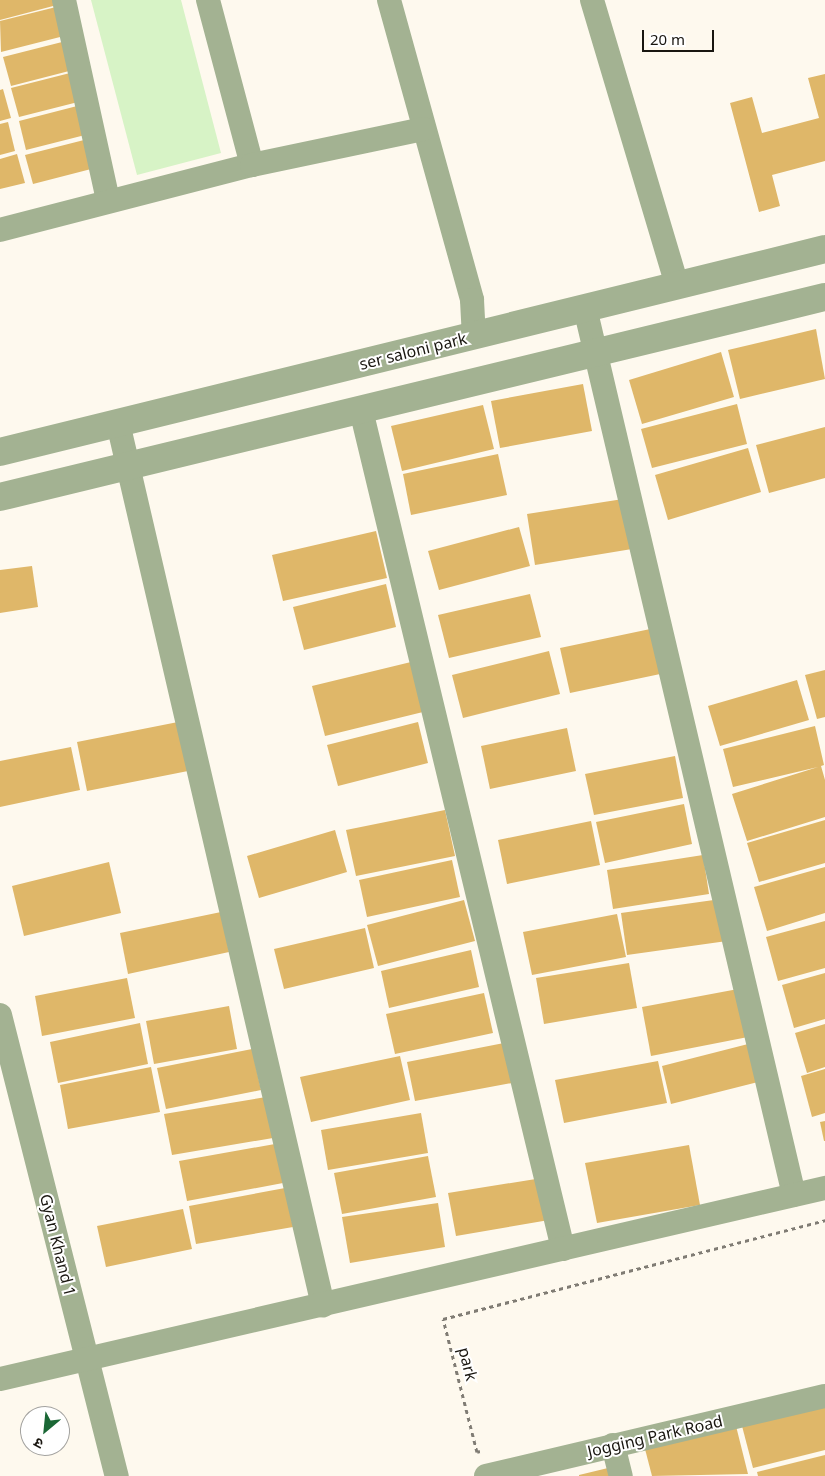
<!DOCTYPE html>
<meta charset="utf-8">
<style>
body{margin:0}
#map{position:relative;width:825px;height:1476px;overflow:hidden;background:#fef9ee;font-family:"Noto Sans","Noto Sans Devanagari",sans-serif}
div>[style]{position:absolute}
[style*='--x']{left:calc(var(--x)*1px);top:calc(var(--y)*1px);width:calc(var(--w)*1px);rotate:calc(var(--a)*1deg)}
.green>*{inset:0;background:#d7f3c6}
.building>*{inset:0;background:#dfb769}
.path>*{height:3px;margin-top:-1.5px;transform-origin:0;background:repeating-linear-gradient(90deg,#807c74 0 4px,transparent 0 8px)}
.minor>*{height:24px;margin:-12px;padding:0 12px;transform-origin:12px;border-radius:12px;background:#a3b292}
.tertiary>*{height:28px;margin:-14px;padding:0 14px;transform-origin:14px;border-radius:14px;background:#a3b292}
span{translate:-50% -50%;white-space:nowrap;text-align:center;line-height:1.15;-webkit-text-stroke:4px #fff;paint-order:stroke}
.street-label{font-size:16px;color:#191610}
.north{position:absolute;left:20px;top:1406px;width:50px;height:50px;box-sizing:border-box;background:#fff;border:1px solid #a3a29f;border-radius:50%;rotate:208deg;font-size:14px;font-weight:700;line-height:20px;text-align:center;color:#191610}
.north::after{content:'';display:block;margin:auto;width:18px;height:22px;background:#1a6735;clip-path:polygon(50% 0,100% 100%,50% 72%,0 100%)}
.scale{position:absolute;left:642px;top:30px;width:72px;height:22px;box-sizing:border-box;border:2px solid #191610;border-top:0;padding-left:6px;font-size:15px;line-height:18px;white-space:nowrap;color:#191610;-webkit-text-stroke:4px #fff;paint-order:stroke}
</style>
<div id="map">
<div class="green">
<div style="clip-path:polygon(91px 0,181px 0,221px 153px,137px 175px)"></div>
</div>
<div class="building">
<div style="clip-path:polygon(0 0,56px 0,57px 5px,0 20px)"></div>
<div style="clip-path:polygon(56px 7px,64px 36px,1px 52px,0 21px)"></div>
<div style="clip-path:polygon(66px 41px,73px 70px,11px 86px,3px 57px)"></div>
<div style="clip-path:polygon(74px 72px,82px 101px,19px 117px,11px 88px)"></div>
<div style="clip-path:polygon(825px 74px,825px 161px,772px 175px,780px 206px,759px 212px,730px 103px,752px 97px,762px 133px,819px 118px,808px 78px)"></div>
<div style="clip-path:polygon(3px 89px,11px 118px,0 121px,0 90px)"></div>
<div style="clip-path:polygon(81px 105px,89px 134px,26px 150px,19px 121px)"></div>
<div style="clip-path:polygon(8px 122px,15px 151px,0 155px,0 124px)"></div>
<div style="clip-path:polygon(88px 139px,95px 168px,33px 184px,25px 155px)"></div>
<div style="clip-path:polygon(17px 154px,25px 183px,0 189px,0 159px)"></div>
<div style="clip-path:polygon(816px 329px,825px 379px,740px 399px,728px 350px)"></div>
<div style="clip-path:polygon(721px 352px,734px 397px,642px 424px,629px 380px)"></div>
<div style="clip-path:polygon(583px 384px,592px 431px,500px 448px,491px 401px)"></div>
<div style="clip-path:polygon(737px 404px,747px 444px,652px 468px,641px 429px)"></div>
<div style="clip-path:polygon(483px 405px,494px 449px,402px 471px,391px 426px)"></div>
<div style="clip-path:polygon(825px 427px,825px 478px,769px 493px,756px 445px)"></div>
<div style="clip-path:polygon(748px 448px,761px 492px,668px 520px,655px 475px)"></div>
<div style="clip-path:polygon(498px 454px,507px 495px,411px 515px,403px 474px)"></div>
<div style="clip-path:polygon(623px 499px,632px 549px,535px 565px,527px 514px)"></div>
<div style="clip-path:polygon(519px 527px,530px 566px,439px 590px,428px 551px)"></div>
<div style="clip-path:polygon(376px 531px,387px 578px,283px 601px,272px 555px)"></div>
<div style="clip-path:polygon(32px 566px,38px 607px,0 613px,0 570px)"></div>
<div style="clip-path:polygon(386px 584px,396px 627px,304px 650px,293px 607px)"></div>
<div style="clip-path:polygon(530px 594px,541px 637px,449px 658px,438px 615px)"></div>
<div style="clip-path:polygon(655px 628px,665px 673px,570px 693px,560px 648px)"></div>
<div style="clip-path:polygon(549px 651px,560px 694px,463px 718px,452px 675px)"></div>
<div style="clip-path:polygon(411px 662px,423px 712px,325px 736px,312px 686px)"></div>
<div style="clip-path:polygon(825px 670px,825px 717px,817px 719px,805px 675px)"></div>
<div style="clip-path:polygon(797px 680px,809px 720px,720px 746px,708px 706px)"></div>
<div style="clip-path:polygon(178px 722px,188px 771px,87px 791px,77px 742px)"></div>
<div style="clip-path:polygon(418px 722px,428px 763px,338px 786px,327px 745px)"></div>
<div style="clip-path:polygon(815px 726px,824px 765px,821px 766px,825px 780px,825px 817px,747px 841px,732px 794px,818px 767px,733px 787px,723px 749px)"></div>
<div style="clip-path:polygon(567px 728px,576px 771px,490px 789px,481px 746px)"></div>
<div style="clip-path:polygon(71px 747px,80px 790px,0 807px,0 761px)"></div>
<div style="clip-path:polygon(675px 756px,683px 798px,594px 815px,585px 774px)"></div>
<div style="clip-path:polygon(684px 804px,692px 844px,605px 863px,596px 822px)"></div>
<div style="clip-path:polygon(445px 810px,455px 856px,356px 876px,346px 830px)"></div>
<div style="clip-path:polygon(825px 820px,825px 863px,759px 882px,747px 843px)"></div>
<div style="clip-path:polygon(591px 821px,600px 865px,507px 884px,498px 840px)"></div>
<div style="clip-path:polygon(335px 830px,347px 872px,259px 898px,247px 856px)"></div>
<div style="clip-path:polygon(703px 855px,709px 894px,613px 909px,607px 870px)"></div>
<div style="clip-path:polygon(452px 860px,460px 897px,367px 917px,359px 880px)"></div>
<div style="clip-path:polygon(109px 862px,121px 913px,24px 936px,12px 886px)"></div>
<div style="clip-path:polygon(825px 867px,825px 913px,767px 931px,754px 887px)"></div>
<div style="clip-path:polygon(721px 899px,727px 941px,627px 955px,621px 913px)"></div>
<div style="clip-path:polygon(464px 900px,475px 941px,378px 966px,367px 925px)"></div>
<div style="clip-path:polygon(221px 912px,229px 952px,128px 974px,120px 933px)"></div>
<div style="clip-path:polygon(617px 914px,626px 957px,532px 975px,523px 932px)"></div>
<div style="clip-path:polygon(825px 921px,825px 968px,778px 981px,766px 937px)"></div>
<div style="clip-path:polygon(365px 928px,374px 968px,284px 989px,274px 949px)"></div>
<div style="clip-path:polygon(471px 950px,479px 987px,389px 1008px,381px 971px)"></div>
<div style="clip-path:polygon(629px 963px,637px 1008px,544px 1024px,536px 978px)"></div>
<div style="clip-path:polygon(825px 973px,825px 1019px,794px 1028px,782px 985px)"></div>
<div style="clip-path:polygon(127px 978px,135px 1018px,42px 1036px,35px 996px)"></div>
<div style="clip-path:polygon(738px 989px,748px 1037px,651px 1056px,642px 1007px)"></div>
<div style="clip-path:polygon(484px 993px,493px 1033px,395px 1054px,386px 1014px)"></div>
<div style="clip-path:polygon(229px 1006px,237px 1049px,154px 1064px,146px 1021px)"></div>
<div style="clip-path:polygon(140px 1023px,148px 1064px,58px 1083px,50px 1042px)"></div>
<div style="clip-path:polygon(825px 1024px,825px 1067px,807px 1073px,795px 1033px)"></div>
<div style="clip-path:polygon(504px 1043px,512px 1083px,415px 1101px,407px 1062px)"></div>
<div style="clip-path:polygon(752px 1043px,762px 1081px,671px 1104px,662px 1066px)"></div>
<div style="clip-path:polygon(252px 1049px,261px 1090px,166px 1109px,157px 1068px)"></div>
<div style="clip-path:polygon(400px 1056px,410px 1100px,311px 1122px,300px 1077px)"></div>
<div style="clip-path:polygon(658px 1061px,667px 1103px,564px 1123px,555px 1080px)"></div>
<div style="clip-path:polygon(151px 1067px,160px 1112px,68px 1129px,60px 1085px)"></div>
<div style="clip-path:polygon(825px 1069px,825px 1113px,812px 1117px,801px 1076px)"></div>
<div style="clip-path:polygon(266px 1097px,273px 1138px,172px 1155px,164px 1114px)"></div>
<div style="clip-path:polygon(421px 1113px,428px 1153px,328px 1170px,321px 1130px)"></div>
<div style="clip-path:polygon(825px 1121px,825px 1141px,824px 1141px,820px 1122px)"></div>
<div style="clip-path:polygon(275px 1144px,283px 1183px,187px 1201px,179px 1161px)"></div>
<div style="clip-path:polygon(689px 1145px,700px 1205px,597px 1223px,585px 1163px)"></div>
<div style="clip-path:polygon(428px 1156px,436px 1197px,342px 1214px,334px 1173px)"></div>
<div style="clip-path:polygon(542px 1178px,549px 1220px,456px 1236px,448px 1193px)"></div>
<div style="clip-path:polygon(285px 1188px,293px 1227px,196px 1244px,189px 1206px)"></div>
<div style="clip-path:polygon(438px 1203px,445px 1247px,350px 1263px,342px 1217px)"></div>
<div style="clip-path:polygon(183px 1209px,192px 1249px,106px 1267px,97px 1226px)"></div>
<div style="clip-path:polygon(825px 1405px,825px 1450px,753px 1468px,742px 1426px)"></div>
<div style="clip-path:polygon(736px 1426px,748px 1474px,652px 1476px,645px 1449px)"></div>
<div style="clip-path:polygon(825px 1455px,825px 1476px,758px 1476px,757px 1472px)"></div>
<div style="clip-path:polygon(608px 1468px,610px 1476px,579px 1476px,579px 1475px)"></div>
</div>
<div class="path">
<div style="--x:480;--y:1451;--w:3;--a:162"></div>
<div style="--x:477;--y:1452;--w:137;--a:-104.3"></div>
<div style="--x:443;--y:1319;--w:395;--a:-14.5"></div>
</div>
<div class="minor">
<div style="--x:64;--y:0;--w:205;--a:77.6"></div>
<div style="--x:208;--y:0;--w:171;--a:75.1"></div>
<div style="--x:389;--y:0;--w:311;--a:74.5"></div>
<div style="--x:472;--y:300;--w:35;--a:87"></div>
<div style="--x:592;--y:0;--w:297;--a:73.4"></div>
<div style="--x:0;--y:230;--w:260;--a:-14.5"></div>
<div style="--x:252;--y:165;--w:175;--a:-11.9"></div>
<div style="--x:585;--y:308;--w:911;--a:76.74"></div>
<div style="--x:361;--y:410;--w:863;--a:76.46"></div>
<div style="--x:118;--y:423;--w:906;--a:76.92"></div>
<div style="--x:0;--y:1015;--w:476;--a:75.8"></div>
<div style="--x:0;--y:1379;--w:847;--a:-13.04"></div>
<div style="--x:613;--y:1445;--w:32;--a:76"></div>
<div style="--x:486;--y:1476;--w:348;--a:-13.3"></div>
</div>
<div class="tertiary">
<div style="--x:0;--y:452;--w:850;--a:-13.82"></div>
<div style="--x:0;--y:497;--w:849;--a:-13.63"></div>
</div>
<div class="street-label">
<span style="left:413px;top:351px;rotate:-14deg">ser saloni park</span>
<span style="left:58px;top:1245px;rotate:76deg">Gyan Khand 1</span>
<span style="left:468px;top:1364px;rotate:76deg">park</span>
<span style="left:655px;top:1436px;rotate:-13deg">Jogging Park Road</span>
</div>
<div class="north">उ</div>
<div class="scale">20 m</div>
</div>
